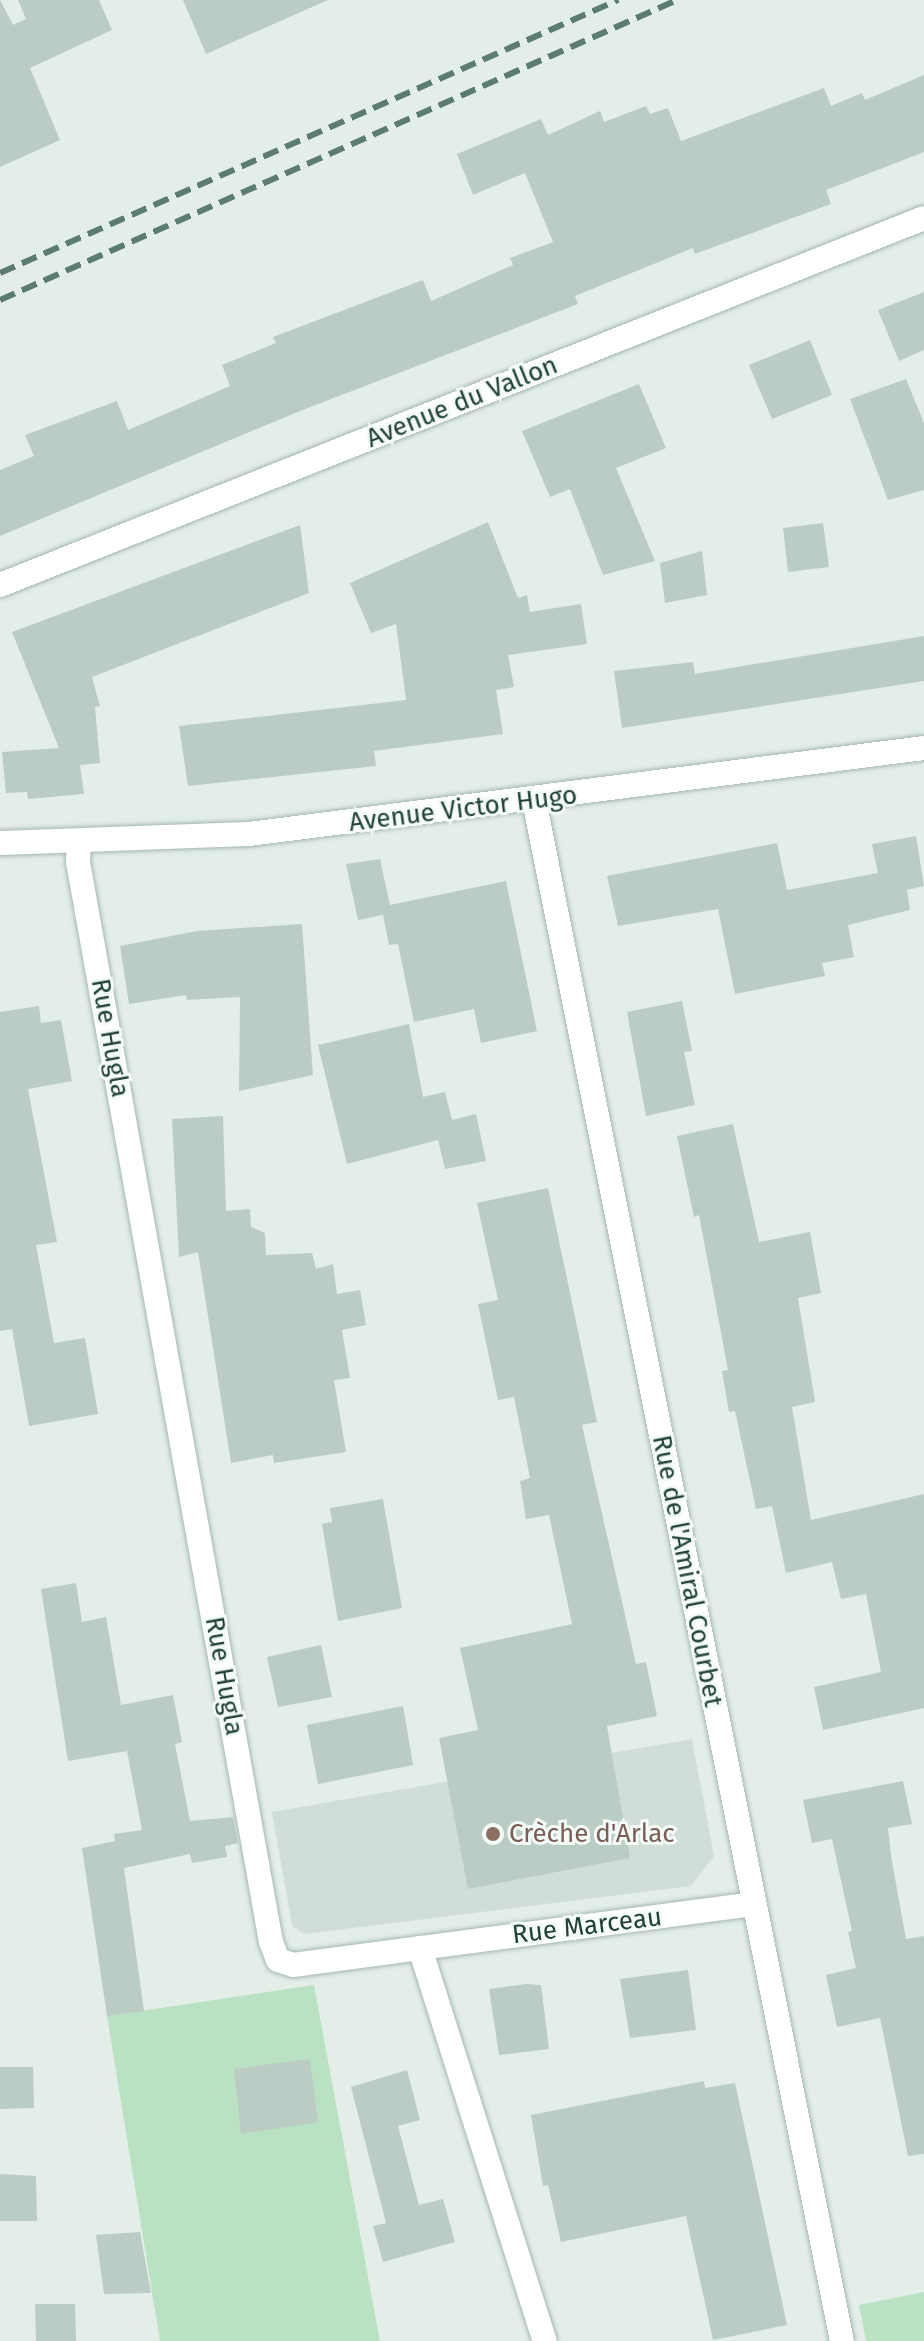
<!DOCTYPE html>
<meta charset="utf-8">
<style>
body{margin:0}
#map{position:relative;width:924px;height:2341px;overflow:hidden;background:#e3eee9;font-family:"Fira Sans",sans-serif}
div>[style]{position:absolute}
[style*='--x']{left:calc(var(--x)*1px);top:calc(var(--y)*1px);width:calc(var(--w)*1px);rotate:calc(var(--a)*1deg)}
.built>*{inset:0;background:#d1ded8}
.green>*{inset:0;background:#bbe1c3}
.building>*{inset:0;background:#bbccc4}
.roads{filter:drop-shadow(0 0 2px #a5b7b0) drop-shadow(0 0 2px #a5b7b0)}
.minor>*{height:24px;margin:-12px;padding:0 12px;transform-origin:12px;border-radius:12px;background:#fff}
.tertiary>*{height:24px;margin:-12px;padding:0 12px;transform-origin:12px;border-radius:12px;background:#fff}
.rail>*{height:6px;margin-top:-3px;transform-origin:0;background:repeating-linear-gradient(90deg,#5c7c72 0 16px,transparent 0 24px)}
.dots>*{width:22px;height:22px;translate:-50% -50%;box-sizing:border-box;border:4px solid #f4faf7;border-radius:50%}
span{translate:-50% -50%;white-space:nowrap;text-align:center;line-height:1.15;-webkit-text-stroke:6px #f4faf7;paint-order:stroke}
.street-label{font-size:26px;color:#214137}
.education-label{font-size:26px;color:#785e54}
.left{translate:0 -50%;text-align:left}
</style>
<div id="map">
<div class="built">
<div style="clip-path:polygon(692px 1739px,714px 1856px,691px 1886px,304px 1934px,292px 1926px,272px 1812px)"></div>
</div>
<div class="green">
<div style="clip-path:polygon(314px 1985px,380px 2341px,160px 2341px,107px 2016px)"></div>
<div style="clip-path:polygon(924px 2292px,924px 2341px,866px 2341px,859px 2305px)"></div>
</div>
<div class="building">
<div style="clip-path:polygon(0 0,13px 25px,26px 19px,18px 0,99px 0,112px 30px,30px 68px,60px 140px,0 167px)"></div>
<div style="clip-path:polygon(183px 0,328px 0,206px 54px)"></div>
<div style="clip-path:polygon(924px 75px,924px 152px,826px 190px,831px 204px,695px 254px,693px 248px,575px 296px,578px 304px,300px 411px,0 536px,0 470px,34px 456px,25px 435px,117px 401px,128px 430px,230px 386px,222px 365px,276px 343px,273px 337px,423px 280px,431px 301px,513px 265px,510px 258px,553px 242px,525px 173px,473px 195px,457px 154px,541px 119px,548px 135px,600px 111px,604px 122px,646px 106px,650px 114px,668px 108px,681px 141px,824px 88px,831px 106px,862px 93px,865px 100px)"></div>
<div style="clip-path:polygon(924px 292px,924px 350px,899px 361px,878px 310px)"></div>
<div style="clip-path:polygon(810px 340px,832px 395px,772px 419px,749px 365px)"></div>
<div style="clip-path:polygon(906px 379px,924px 423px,924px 490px,888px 500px,850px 399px)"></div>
<div style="clip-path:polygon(639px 384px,666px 448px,616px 468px,655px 561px,603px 575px,570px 489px,550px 497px,522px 431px)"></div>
<div style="clip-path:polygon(488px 522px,518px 598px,527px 595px,530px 612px,581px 604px,587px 644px,508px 655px,514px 687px,496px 690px,503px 734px,374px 751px,376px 766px,188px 786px,179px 726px,406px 700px,396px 624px,371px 633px,350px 583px)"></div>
<div style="clip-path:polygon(823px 523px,829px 567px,788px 572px,783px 528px)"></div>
<div style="clip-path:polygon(300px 525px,309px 593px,92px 677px,100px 706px,95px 707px,100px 763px,80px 765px,84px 794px,28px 799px,27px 792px,6px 793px,2px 752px,59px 748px,12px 632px)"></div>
<div style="clip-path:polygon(702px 551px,707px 595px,665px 603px,660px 563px)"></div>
<div style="clip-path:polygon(924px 636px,924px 681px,622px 728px,614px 671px,693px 662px,695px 674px)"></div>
<div style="clip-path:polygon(916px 836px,924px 886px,907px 890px,910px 910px,848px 925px,854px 957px,822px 963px,825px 976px,735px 994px,718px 909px,618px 926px,607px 876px,777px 843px,787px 890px,878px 873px,872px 844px)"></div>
<div style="clip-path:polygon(380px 859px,390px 905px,506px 881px,537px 1031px,481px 1043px,474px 1009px,414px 1022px,398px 944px,389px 945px,383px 915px,358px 920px,346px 864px)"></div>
<div style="clip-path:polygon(302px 924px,313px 1075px,239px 1091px,240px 997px,187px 1000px,186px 995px,129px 1004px,120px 946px,197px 931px)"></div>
<div style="clip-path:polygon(682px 1001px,692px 1051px,684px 1052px,695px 1105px,646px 1116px,627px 1012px)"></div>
<div style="clip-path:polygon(39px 1006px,41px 1023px,61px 1020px,72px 1081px,28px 1089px,57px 1242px,36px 1245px,54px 1343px,85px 1338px,98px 1414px,29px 1426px,12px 1329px,0 1331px,0 1012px)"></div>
<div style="clip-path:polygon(409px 1024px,423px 1097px,445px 1092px,452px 1120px,476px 1114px,486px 1161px,445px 1169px,438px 1140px,347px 1164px,318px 1045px)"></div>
<div style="clip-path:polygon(223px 1116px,226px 1211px,250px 1209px,251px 1227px,265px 1233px,266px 1255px,312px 1253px,316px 1269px,333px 1264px,337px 1294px,360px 1290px,366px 1325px,342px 1330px,350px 1378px,334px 1380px,346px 1452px,274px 1463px,273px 1455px,231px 1463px,198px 1252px,179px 1257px,172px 1119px)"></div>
<div style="clip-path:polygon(733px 1124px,759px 1242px,810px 1232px,821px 1293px,798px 1298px,815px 1402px,792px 1407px,811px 1520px,924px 1494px,924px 1708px,823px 1730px,814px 1687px,881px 1672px,866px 1594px,841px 1599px,832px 1562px,786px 1573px,772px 1506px,756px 1509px,735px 1411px,729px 1412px,722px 1371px,728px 1370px,699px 1215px,694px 1217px,677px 1136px)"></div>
<div style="clip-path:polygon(548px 1188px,597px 1422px,582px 1425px,636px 1664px,646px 1662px,657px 1716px,607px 1726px,630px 1858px,468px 1889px,439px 1738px,478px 1730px,460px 1648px,572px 1624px,549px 1515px,526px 1519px,520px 1481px,530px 1478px,514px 1397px,498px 1400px,478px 1304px,498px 1300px,477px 1203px)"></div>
<div style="clip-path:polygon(383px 1499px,402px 1608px,338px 1621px,322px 1524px,332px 1522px,330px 1508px)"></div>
<div style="clip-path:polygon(76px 1583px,82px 1622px,106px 1617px,121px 1705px,173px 1695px,182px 1742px,175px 1744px,190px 1821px,233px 1817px,238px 1843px,225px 1846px,227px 1857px,192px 1863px,190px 1854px,124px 1868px,144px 2011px,107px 2016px,82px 1848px,115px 1841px,114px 1834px,142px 1830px,127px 1751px,68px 1761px,41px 1589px)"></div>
<div style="clip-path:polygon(321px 1645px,332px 1697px,278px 1707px,267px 1657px)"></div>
<div style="clip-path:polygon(403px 1706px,413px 1765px,318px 1784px,307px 1725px)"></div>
<div style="clip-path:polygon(903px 1781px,912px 1824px,888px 1828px,891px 1856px,906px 1939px,924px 1936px,924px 2154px,908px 2156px,880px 2018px,837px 2027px,826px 1975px,856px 1968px,848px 1932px,852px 1931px,832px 1839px,812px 1843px,803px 1800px)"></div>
<div style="clip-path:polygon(688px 1970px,696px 2030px,630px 2038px,620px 1979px)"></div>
<div style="clip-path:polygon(526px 1984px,541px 1985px,549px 2049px,499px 2055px,489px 1989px)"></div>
<div style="clip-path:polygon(310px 2059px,318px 2122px,241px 2134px,234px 2069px)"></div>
<div style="clip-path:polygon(0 2067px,33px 2067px,34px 2108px,0 2109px)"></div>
<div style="clip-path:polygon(407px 2070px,420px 2120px,398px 2126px,419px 2205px,443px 2199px,455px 2242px,383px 2262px,373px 2226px,386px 2223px,351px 2087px)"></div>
<div style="clip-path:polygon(704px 2081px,705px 2088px,735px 2083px,787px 2325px,713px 2340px,686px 2216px,561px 2242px,548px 2185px,543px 2186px,531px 2115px)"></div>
<div style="clip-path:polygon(0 2174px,36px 2176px,37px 2221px,0 2221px)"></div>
<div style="clip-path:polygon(140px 2232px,151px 2293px,104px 2294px,96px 2235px)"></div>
<div style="clip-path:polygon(35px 2304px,75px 2304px,76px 2341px,36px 2341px)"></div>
</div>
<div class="roads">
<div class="minor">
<div style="--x:0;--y:585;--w:994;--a:-21.66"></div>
<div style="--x:534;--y:800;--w:1571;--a:78.7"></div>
<div style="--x:79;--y:842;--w:20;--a:93"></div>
<div style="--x:78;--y:862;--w:1097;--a:79.87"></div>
<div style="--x:271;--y:1942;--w:19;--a:69"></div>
<div style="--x:278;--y:1960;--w:16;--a:18"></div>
<div style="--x:293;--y:1965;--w:128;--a:-7.6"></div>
<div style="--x:420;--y:1948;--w:412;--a:72.4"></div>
<div style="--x:420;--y:1948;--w:337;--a:-7.5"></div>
</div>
<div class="tertiary">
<div style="--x:0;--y:843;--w:249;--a:-2.1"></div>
<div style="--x:249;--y:834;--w:680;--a:-7.26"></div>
</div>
</div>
<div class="rail">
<div style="--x:0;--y:273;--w:676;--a:-23.83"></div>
<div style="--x:0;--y:300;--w:740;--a:-23.9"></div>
</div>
<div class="dots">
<div style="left:493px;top:1834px;background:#8d6e63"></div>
</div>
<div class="street-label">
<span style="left:462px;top:402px;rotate:-22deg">Avenue du Vallon</span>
<span style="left:463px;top:809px;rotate:-7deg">Avenue Victor Hugo</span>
<span style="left:110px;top:1038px;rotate:80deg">Rue Hugla</span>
<span style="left:687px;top:1571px;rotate:79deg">Rue de l'Amiral Courbet</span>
<span style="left:224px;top:1676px;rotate:80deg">Rue Hugla</span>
<span style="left:587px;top:1926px;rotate:-7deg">Rue Marceau</span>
</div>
<div class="education-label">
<span class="left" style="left:509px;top:1834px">Crèche d'Arlac</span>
</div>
</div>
